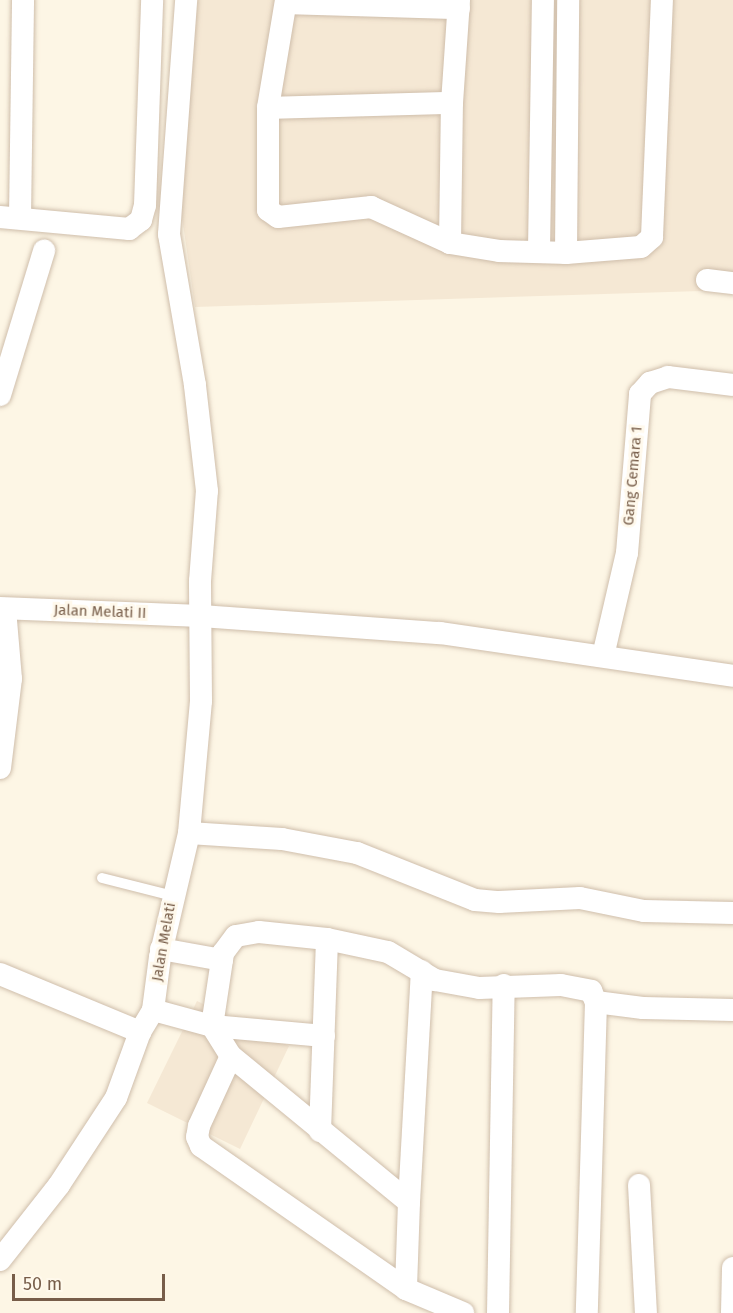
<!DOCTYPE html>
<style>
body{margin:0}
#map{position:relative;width:733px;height:1313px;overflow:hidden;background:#fdf6e5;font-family:"Fira Sans",sans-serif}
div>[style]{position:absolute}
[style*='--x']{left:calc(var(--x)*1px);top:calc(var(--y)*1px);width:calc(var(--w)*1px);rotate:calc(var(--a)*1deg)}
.residential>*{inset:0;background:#f5e8d4}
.roads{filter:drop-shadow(0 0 2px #cfbeab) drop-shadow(0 0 2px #cfbeab)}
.service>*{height:10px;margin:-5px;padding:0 5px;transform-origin:5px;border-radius:5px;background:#fff}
.minor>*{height:22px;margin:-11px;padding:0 11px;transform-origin:11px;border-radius:11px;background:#fff}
span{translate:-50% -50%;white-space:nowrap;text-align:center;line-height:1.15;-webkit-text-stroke:6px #fff9ec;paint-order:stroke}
.street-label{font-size:15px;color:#775d49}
.scale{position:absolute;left:12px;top:1274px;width:153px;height:27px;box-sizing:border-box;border:3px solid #775d49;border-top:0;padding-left:8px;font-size:18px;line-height:21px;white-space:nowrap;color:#775d49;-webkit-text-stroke:4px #fff9ec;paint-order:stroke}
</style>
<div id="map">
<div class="residential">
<div style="clip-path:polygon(198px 0,733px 0,733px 290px,195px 307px,179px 196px)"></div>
<div style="clip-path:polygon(197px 1001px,289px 1046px,240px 1149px,147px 1103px)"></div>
</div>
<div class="roads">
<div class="service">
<div style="--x:102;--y:878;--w:73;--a:14.2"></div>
</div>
<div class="minor">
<div style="--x:286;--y:0;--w:109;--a:99.5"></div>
<div style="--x:268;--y:108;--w:102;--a:90"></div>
<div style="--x:268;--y:210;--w:12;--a:35"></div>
<div style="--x:278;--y:217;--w:94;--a:-6.1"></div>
<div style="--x:371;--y:207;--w:87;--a:24.5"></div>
<div style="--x:450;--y:243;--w:140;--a:-89.2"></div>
<div style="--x:452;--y:103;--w:103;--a:-86.1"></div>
<div style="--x:286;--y:3;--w:173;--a:1.7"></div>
<div style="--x:268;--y:108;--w:184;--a:-1.6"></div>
<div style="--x:0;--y:217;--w:130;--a:5.3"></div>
<div style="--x:129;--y:229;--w:15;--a:-37"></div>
<div style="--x:141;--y:220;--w:16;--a:-75"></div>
<div style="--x:145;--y:205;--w:205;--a:-88"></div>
<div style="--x:20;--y:218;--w:218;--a:-89.2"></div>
<div style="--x:450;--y:243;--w:51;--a:9.1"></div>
<div style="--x:500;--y:251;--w:66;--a:1.7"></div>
<div style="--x:566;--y:253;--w:253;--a:-89.5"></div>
<div style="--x:539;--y:250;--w:250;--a:-89.1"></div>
<div style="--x:566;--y:253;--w:75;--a:-4.6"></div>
<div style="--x:641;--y:247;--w:15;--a:-42"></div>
<div style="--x:652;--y:237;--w:237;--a:-87.6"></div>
<div style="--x:707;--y:280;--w:26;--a:7"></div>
<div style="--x:0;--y:395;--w:151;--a:-73"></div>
<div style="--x:0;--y:608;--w:201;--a:2.3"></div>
<div style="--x:201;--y:616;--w:240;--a:4.1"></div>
<div style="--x:440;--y:633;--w:296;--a:8.3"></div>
<div style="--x:603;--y:656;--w:106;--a:-76.9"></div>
<div style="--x:627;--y:553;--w:160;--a:-85.3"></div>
<div style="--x:640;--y:394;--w:15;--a:-48"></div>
<div style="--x:650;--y:383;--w:19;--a:-18"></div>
<div style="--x:668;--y:377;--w:65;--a:7"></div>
<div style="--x:0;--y:768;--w:90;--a:-83"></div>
<div style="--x:11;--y:679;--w:70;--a:-94.9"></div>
<div style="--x:189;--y:833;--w:93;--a:3.7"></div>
<div style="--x:282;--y:839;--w:76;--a:10.6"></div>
<div style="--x:357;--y:853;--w:127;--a:21.7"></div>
<div style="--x:475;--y:900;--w:24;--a:5"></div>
<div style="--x:499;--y:902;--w:81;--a:-2.8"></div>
<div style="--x:580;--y:898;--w:65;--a:11.5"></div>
<div style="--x:644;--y:911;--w:89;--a:1.3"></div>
<div style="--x:161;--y:949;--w:62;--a:10.2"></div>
<div style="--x:0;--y:974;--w:152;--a:22.5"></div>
<div style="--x:596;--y:1002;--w:47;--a:7.3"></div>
<div style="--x:643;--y:1008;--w:90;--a:1.3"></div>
<div style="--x:153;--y:1010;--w:61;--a:15.2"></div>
<div style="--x:212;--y:1026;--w:74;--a:-81.4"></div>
<div style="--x:223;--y:953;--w:21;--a:-53"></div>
<div style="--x:236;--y:936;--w:23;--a:-10"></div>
<div style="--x:259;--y:932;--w:68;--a:5.9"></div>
<div style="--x:327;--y:939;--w:62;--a:12"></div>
<div style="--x:388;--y:952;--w:55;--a:30.8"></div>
<div style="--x:435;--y:980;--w:45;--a:10.3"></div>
<div style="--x:479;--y:988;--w:82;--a:-2.1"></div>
<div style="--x:561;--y:985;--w:31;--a:11"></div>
<div style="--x:591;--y:991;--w:12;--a:66"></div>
<div style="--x:596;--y:1002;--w:311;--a:91.7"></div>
<div style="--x:324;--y:1036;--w:112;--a:-174.9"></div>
<div style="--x:212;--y:1026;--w:36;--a:58"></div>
<div style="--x:231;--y:1056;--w:230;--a:39.4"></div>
<div style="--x:409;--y:1202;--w:87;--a:92"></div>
<div style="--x:231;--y:1056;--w:77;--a:114.6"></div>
<div style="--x:199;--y:1126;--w:11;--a:100"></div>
<div style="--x:197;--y:1137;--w:10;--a:66"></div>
<div style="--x:201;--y:1146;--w:250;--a:34.9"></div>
<div style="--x:406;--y:1289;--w:62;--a:22.8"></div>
<div style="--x:320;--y:1131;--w:192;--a:-87.9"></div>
<div style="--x:639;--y:1185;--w:128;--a:86.9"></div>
<div style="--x:409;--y:1202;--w:231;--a:-86.8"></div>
<div style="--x:0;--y:1260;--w:95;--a:-51.8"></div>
<div style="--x:59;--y:1185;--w:104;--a:-56.8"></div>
<div style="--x:116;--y:1098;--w:70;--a:-70"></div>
<div style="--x:140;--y:1032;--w:26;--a:-59"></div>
<div style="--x:153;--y:1010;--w:53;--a:-82.5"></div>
<div style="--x:160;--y:957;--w:127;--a:-76.8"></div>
<div style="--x:189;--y:833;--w:133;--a:-84.8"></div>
<div style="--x:201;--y:701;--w:120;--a:-90.5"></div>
<div style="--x:200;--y:581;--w:90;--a:-85.6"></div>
<div style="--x:207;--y:491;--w:107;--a:-96.5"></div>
<div style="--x:195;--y:385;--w:153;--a:-99.8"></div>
<div style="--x:169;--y:234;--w:235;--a:-85.8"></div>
<div style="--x:498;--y:1313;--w:328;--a:-89"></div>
<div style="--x:732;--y:1313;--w:45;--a:-88.7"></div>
</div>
</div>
<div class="street-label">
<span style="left:633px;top:476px;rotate:-85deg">Gang Cemara 1</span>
<span style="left:100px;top:612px;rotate:2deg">Jalan Melati II</span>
<span style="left:164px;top:942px;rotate:-80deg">Jalan Melati</span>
</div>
<div class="scale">50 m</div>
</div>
